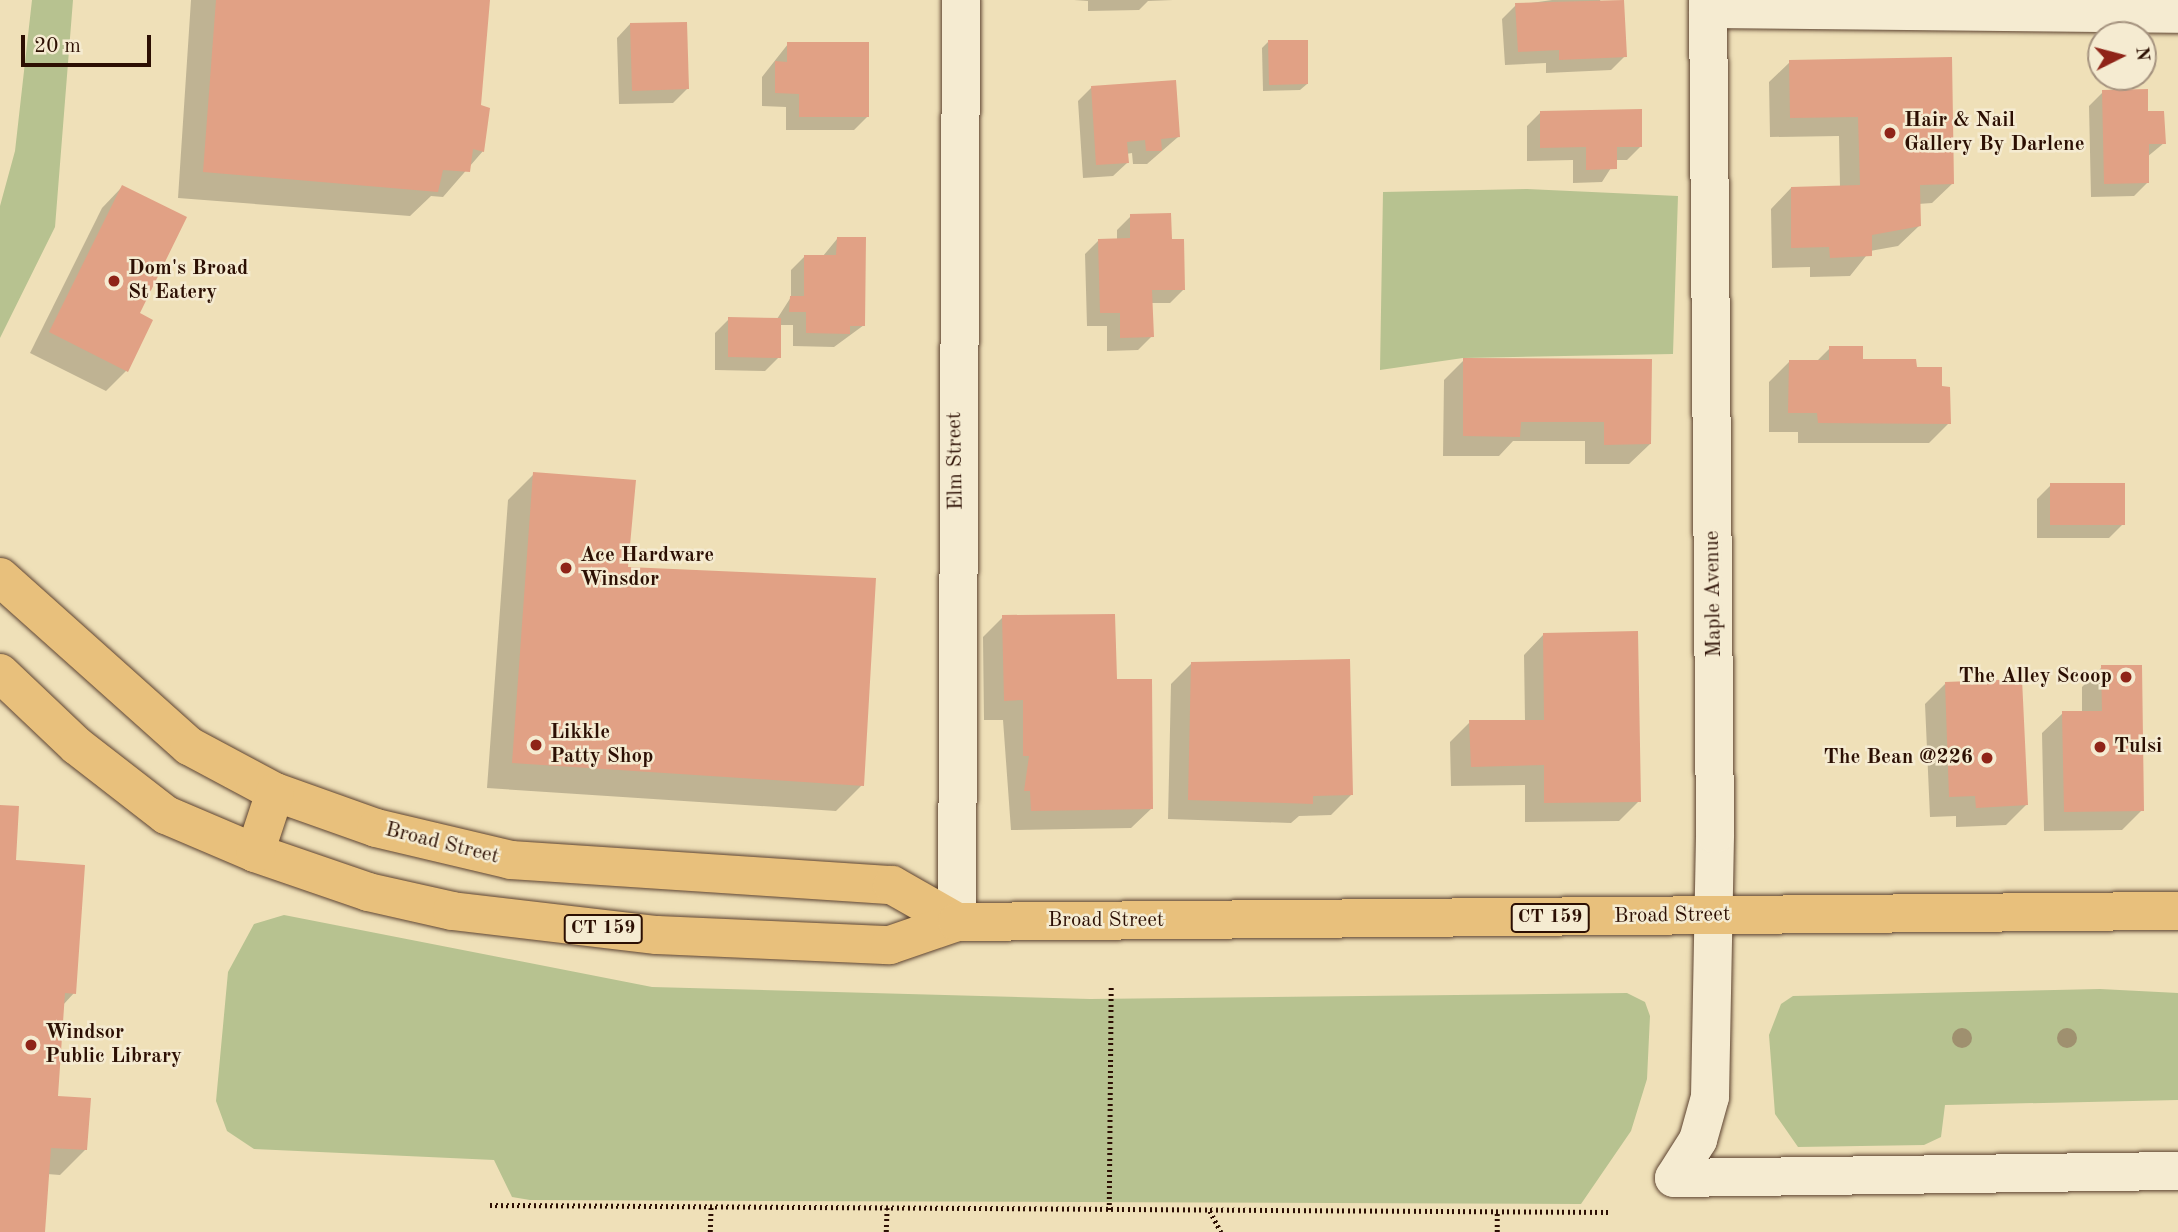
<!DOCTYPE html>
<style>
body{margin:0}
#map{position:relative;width:2178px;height:1232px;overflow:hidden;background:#efe0b8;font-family:"Old Standard TT",serif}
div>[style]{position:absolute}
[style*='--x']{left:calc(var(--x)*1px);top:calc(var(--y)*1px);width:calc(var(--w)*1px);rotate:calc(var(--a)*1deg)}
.green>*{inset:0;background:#b7c290}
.shadow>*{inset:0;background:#0003}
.building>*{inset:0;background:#e1a185}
.path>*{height:4.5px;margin-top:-2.25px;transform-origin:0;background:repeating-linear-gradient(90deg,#2c0f03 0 2px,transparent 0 5.5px)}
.roads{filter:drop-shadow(0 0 2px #5d4330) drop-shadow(0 0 2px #5d4330)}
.minor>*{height:38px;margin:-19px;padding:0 19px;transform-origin:19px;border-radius:19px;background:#f5ebd1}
.major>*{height:38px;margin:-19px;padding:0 19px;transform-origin:19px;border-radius:19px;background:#e8c07c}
.trees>*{width:20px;height:20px;margin:-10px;border-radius:50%;background:#9f906f}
.dots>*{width:19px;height:19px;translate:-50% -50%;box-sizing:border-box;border:4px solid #f5ebd1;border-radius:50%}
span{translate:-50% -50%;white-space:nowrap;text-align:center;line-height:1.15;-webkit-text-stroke:5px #f5ebd1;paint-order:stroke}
.shield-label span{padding:2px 5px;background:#f5ebd1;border:2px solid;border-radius:5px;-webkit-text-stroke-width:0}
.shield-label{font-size:19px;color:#2c0f03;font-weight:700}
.poi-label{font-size:21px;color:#2c0f03;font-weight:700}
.left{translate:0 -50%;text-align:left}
.right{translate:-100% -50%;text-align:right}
.street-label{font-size:21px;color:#2c0f03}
.north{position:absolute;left:2087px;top:21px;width:70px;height:70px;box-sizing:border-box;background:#f5ebd1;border:2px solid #a5937f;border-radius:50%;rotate:84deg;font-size:19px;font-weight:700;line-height:28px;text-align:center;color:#2c0f03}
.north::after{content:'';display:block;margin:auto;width:24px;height:32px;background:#8f2418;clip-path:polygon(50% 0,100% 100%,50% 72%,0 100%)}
.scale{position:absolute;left:21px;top:35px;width:130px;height:32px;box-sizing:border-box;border:4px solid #2c0f03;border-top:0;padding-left:9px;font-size:21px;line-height:24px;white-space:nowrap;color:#2c0f03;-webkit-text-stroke:5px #f5ebd1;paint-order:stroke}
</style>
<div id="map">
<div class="green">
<div style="clip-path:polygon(32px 0,73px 0,55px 227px,0 338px,0 206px,15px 151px)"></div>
<div style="clip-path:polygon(1527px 189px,1678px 196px,1673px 354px,1463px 358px,1380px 370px,1383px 192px)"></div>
<div style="clip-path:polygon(284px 915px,652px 987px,1090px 999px,1627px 993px,1645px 1002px,1650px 1016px,1647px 1079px,1631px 1131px,1581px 1204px,530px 1200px,512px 1197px,494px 1160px,254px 1149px,227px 1131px,216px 1101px,228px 972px,254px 924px)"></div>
<div style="clip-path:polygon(2100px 989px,2178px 993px,2178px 1100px,1945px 1105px,1941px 1137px,1924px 1145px,1798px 1147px,1775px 1114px,1769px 1035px,1781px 1004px,1793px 996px)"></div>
</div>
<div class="shadow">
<div style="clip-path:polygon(191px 0,488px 0,479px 107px,483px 151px,443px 197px,431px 196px,410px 216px,178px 198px)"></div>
<div style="clip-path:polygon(1173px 0,1148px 1px,1139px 10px,1088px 11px,1088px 1px,1074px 0)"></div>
<div style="clip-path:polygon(1552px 0,1600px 0,1625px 56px,1611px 70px,1546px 73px,1546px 63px,1505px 65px,1502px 19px,1516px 5px)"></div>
<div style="clip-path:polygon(630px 24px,687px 89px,673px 103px,619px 104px,617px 38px)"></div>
<div style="clip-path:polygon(1268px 42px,1307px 84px,1300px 90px,1263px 91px,1262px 48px)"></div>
<div style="clip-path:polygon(788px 44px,868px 116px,854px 130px,786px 130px,786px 107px,762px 106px,762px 77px)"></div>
<div style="clip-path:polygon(1790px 62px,1953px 183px,1932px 203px,1918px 204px,1919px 226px,1898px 246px,1870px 251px,1850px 276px,1810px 277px,1810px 267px,1772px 268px,1771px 209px,1791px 188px,1840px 187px,1839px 136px,1770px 137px,1769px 82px)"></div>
<div style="clip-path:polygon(1092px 87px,1178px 137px,1147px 164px,1133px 164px,1132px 153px,1126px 154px,1127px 163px,1113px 176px,1083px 178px,1078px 101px)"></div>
<div style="clip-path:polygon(2103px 92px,2147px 113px,2164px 143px,2147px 157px,2148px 182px,2134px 196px,2091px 197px,2089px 106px)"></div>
<div style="clip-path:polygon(1540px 113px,1641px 146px,1627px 160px,1616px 160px,1602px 182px,1573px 183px,1573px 160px,1527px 161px,1527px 126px)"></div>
<div style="clip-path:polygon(122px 187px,137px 314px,126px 371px,106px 391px,30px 353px,102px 208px)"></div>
<div style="clip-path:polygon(1131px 216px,1171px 240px,1184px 289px,1170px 303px,1151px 303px,1152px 336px,1138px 350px,1107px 351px,1107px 326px,1087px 326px,1085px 254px,1098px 241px,1117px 240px,1117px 230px)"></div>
<div style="clip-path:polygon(837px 239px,864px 325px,834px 347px,793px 346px,793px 325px,779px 325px,779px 357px,765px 371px,715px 370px,715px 333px,729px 319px,777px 319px,791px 297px,791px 270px,805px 256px,823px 256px)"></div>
<div style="clip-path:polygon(1830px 348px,1861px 361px,1915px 369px,1940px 388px,1949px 423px,1929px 443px,1798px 443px,1798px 432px,1769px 432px,1769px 382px,1789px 362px,1816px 362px)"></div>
<div style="clip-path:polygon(1464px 360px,1650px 360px,1650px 444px,1629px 464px,1585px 464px,1585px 441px,1513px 441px,1499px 456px,1443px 456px,1444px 380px)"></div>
<div style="clip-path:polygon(534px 474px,626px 569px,862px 785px,836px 811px,487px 788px,508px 500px)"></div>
<div style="clip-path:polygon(2051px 485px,2123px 524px,2109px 538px,2037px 538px,2037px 499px)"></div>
<div style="clip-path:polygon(1003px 617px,1115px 681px,1152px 808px,1131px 828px,1011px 830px,1003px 720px,984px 720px,983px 637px)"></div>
<div style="clip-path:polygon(1544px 634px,1639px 801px,1619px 821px,1525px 822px,1525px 785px,1451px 786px,1450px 742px,1470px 722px,1525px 721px,1524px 655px)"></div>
<div style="clip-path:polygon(1191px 664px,1351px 795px,1331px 815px,1299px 816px,1291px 823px,1168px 819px,1171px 684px)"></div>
<div style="clip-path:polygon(2102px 667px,2142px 810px,2122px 830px,2044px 831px,2042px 733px,2063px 713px,2082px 713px,2082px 687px)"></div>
<div style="clip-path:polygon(1945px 684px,2026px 805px,2006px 825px,1956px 827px,1956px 816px,1930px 817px,1925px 704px)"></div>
<div style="clip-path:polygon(0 807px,14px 862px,74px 993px,63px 1005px,56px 1097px,86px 1149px,60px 1175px,47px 1174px,43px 1232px,0 1232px)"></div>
</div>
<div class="building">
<div style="clip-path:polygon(216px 0,490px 0,481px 105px,490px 108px,484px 152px,473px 149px,470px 172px,443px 170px,438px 192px,203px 172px)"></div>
<div style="clip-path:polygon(1624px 0,1627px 57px,1559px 60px,1559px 50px,1518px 52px,1515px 3px)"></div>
<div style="clip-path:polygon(687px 22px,689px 89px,632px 91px,630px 23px)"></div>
<div style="clip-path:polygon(1268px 40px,1308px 40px,1308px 84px,1269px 85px)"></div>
<div style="clip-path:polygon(787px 42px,869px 42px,869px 117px,799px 117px,799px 94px,775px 93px,775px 61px,787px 62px)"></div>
<div style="clip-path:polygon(1952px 57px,1954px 184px,1920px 185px,1921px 226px,1872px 235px,1872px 256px,1830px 258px,1829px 247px,1791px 248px,1791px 187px,1860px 185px,1858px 117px,1790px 118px,1789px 60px)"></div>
<div style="clip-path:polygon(1176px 80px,1180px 137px,1161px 139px,1162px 151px,1146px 151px,1145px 140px,1127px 142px,1129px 163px,1096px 165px,1091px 86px)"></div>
<div style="clip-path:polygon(2148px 89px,2148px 111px,2164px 111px,2166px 144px,2149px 144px,2149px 183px,2104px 184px,2102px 90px)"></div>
<div style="clip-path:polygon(1642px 109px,1642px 147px,1617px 147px,1617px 169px,1586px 170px,1586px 147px,1540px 148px,1540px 111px)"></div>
<div style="clip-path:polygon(122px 185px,187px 217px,140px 313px,153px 320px,128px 372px,49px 332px)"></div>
<div style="clip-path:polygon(1171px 213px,1172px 239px,1184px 239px,1185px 290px,1152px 290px,1154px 337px,1120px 338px,1120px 313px,1100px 313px,1098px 239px,1130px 238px,1130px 214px)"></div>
<div style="clip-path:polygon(837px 237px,866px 237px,865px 326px,850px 326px,850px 334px,806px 333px,806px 312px,789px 312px,790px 296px,804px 296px,804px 255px,836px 255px)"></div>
<div style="clip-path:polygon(728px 317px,781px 318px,781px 358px,728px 357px)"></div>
<div style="clip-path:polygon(1829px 346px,1863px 346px,1863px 359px,1916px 359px,1917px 367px,1942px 367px,1942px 386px,1950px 387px,1951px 424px,1818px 423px,1817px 413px,1788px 413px,1789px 360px,1829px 360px)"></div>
<div style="clip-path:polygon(1463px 358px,1652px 359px,1651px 444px,1604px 445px,1604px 422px,1521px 422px,1520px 437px,1463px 436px)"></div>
<div style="clip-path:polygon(533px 472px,636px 480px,628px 567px,876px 578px,864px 786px,512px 763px)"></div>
<div style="clip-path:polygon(2050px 483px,2125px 483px,2125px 525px,2050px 525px)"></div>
<div style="clip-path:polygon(1115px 614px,1117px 679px,1152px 679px,1153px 809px,1031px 811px,1030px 791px,1024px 791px,1029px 756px,1023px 756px,1023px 700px,1004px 701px,1002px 615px)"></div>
<div style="clip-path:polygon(1638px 631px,1641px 802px,1544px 803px,1544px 765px,1471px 767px,1469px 720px,1544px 720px,1543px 633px)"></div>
<div style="clip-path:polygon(1350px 659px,1353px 795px,1313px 796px,1313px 804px,1188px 800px,1191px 662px)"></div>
<div style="clip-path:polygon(2101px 665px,2142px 665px,2144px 811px,2064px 812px,2062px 711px,2102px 711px)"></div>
<div style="clip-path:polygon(2022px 679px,2028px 805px,1976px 808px,1975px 796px,1949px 797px,1945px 682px)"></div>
<div style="clip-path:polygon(0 805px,19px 806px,16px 860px,85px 865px,76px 994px,65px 993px,58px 1096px,91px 1098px,87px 1150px,51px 1148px,45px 1232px,0 1232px)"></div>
</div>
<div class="path">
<div style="--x:490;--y:1205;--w:1118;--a:0.36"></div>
<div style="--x:1109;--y:1210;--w:225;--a:-89.5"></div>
<div style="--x:1210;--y:1211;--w:24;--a:62"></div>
<div style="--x:710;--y:1232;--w:25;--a:-88"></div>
<div style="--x:886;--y:1232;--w:24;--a:-88"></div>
<div style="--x:1497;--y:1232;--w:22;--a:-90"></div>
</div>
<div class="roads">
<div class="minor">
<div style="--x:1708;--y:9;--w:470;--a:0.6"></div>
<div style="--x:957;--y:922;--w:922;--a:-89.75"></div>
<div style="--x:1674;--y:1178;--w:45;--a:-57.7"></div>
<div style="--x:1698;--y:1140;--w:45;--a:-74.4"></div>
<div style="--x:1710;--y:1097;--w:263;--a:-88.9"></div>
<div style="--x:1715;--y:834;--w:834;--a:-90.48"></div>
<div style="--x:1674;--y:1178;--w:504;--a:-0.8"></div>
</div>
<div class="major">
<div style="--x:0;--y:577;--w:254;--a:41.8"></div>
<div style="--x:189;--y:746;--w:98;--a:28.1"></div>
<div style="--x:275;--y:792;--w:107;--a:19.6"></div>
<div style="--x:376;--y:828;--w:139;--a:13.3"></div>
<div style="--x:511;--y:860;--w:382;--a:3.8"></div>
<div style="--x:892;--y:885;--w:75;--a:29.6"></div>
<div style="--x:0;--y:673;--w:106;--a:43.5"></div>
<div style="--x:77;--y:746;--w:113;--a:37.8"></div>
<div style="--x:166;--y:815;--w:97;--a:23.1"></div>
<div style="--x:255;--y:853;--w:120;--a:19"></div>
<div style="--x:368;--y:892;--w:86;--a:12.7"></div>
<div style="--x:452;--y:911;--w:206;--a:6.7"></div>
<div style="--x:657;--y:935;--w:233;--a:2.5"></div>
<div style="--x:890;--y:945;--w:71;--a:-18.9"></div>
<div style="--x:957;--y:922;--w:1221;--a:-0.52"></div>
<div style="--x:255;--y:853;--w:64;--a:-71.8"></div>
</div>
</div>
<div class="trees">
<div style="left:1962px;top:1038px"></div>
<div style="left:2067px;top:1038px"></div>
</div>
<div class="dots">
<div style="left:1890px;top:133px;background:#8f2418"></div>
<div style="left:114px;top:281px;background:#8f2418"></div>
<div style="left:566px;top:568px;background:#8f2418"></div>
<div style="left:2126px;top:677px;background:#8f2418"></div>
<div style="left:536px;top:745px;background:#8f2418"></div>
<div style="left:2100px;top:747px;background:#8f2418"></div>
<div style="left:1987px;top:758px;background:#8f2418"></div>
<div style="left:31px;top:1045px;background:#8f2418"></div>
</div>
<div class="shield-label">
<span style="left:1550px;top:918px">CT 159</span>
<span style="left:603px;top:929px">CT 159</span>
</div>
<div class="poi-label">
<span class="left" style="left:1904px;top:133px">Hair &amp; Nail<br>Gallery By Darlene</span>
<span class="left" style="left:128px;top:281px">Dom's Broad<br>St Eatery</span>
<span class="left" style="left:580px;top:568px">Ace Hardware<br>Winsdor</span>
<span class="right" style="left:2112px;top:677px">The Alley Scoop</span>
<span class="left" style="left:550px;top:745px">Likkle<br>Patty Shop</span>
<span class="left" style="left:2114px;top:747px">Tulsi</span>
<span class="right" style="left:1973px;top:758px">The Bean @226</span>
<span class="left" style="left:45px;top:1045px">Windsor<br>Public Library</span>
</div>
<div class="street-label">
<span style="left:956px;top:461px;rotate:-91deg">Elm Street</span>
<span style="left:1714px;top:594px;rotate:-91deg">Maple Avenue</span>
<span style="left:442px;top:844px;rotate:14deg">Broad Street</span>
<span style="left:1672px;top:916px;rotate:-1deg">Broad Street</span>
<span style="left:1106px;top:921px">Broad Street</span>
</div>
<div class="north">N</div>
<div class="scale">20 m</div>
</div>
